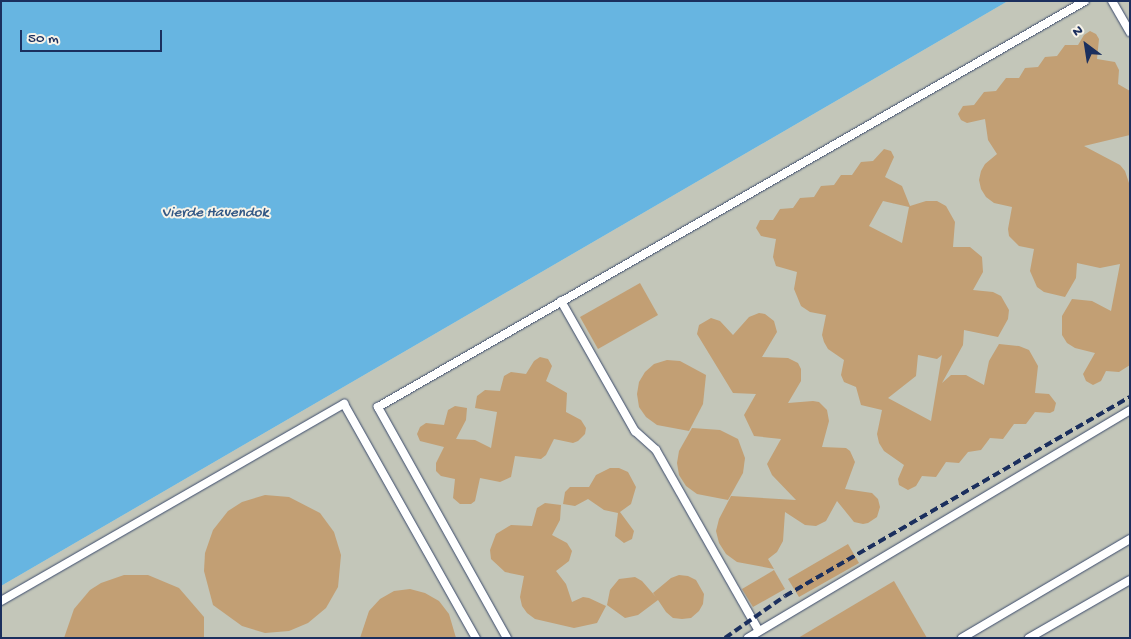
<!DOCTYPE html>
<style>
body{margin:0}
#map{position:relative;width:1131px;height:639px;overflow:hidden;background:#eae0be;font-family:"Gochi Hand",sans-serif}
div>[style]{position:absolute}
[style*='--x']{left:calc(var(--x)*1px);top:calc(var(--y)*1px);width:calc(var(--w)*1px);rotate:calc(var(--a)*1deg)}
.industrial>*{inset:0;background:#c3c6b9}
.water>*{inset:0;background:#67b5e1}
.building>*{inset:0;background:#c29f74}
.roads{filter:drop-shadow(0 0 1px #3a4a6c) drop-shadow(0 0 1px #3a4a6c)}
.lane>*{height:8px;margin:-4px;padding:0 4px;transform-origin:4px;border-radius:4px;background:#fff}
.rail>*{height:4px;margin-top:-2px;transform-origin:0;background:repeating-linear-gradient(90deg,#1b2f5e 0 8px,transparent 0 12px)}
span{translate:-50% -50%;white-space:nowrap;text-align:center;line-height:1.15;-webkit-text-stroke:4px #f7f3e8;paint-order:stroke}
.water-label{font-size:15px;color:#325785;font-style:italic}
.frame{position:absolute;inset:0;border:2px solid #1b2f5e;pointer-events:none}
.north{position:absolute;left:1061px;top:20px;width:50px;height:50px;-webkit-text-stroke:4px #f7f3e8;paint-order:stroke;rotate:329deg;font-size:14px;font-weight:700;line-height:20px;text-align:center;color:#1b2f5e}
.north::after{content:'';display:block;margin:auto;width:18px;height:22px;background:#1b2f5e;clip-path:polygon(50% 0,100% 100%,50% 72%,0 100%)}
.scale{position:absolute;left:20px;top:30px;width:142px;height:22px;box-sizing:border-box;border:2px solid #1b2f5e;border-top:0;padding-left:6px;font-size:15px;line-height:18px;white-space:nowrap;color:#1b2f5e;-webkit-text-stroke:4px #f7f3e8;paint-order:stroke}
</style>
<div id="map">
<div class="industrial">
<div style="clip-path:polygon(1008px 1px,1130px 1px,1130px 638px,1px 638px,1px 586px)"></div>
</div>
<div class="water">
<div style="clip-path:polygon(1px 1px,1008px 1px,1px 586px)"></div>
</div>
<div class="building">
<div style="clip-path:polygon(1090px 31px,1096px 34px,1099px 39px,1097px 59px,1115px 62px,1119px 70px,1118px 84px,1130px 91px,1130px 135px,1084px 146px,1120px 165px,1125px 171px,1130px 186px,1130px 365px,1119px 372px,1106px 371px,1101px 381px,1093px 385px,1086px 381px,1083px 374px,1095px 353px,1075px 348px,1067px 343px,1062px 335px,1062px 316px,1072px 299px,1092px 301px,1111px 311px,1120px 264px,1100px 268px,1077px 263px,1076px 278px,1065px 297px,1044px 292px,1037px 287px,1030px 271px,1034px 249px,1019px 246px,1009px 236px,1008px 229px,1012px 207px,994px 203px,986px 197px,981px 189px,979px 180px,981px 171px,985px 164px,997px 154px,988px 140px,985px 119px,967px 123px,961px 120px,958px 114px,963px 106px,974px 105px,984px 92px,996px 91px,1006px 78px,1019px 78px,1025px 68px,1038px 67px,1045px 57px,1057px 56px,1065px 45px,1078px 45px,1084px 35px)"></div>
<div style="clip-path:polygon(evenodd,884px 149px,891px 151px,894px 157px,885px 177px,902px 186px,910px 206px,926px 201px,937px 201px,946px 206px,955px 222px,953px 247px,970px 247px,982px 257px,983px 272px,973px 290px,993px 292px,1001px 296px,1009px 310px,1008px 319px,998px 337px,964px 330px,963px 345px,942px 383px,951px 375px,966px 375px,984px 385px,989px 361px,999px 344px,1019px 346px,1029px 350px,1038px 366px,1035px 393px,1049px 394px,1056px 403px,1054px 411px,1050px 413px,1035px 412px,1026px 424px,1014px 424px,1003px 439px,990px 438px,981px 450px,968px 452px,959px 463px,946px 462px,936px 477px,922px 476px,916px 486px,908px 490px,899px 485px,898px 479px,904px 465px,884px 451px,879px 443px,877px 434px,882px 410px,861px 405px,856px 387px,844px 382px,841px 375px,844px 360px,828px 349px,824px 342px,822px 335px,826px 315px,810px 312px,801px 306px,794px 289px,797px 272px,776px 266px,773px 257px,776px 239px,761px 236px,756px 228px,760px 220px,773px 220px,780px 209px,793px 208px,800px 198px,814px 197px,821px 186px,834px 185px,841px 175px,852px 175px,861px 162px,873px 161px,884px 149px,883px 201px,909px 207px,902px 243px,869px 226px,883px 201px,884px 149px,918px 355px,937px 359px,942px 355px,931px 421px,888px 398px,916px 376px,918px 355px)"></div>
<div style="clip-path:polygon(640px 283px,658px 315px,598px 349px,580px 317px)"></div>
<div style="clip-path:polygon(759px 313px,765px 314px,774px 321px,777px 332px,762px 357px,788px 358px,798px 363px,801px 369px,801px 381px,788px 403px,813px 401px,819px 402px,827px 410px,829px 421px,822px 447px,846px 448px,850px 451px,855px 462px,845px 489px,872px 493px,878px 499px,880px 507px,877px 517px,868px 523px,863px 524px,854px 522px,837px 501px,826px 521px,816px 526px,805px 525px,785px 512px,783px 541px,777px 552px,768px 559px,774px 569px,737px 562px,726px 554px,719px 543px,716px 531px,719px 519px,731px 496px,796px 500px,772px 475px,767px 464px,781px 439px,754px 436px,744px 415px,756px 394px,733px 393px,697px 334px,699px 325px,711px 318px,720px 321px,733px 335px,749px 317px)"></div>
<div style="clip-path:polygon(540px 357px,548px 359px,552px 366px,546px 381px,567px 393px,566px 412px,581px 420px,586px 428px,585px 434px,578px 441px,573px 443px,554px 439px,546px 455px,541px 459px,515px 456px,511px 477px,500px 482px,480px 478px,475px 501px,471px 504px,460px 504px,453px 498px,455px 479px,441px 476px,436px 471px,436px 463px,444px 447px,420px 441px,417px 434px,420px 427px,426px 423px,444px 425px,448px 410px,455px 406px,467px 408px,466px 420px,456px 439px,475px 440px,491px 448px,497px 412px,475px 408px,477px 396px,485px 390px,500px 391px,504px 376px,511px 372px,526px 374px,534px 361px)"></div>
<div style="clip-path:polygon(667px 360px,680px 361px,706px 375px,703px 404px,689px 431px,657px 425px,646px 417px,639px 407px,637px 394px,639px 382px,645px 372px,654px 364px)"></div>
<div style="clip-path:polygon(692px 428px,720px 430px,738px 439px,745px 458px,743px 473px,728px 500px,697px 494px,686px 486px,679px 475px,677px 463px,679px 451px)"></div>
<div style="clip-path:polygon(610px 468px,619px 468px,628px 472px,636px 487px,631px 504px,620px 512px,634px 531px,632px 539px,624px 543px,615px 536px,618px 513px,604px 510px,588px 499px,575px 506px,563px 504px,565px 492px,570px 487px,589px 487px,596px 475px)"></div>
<div style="clip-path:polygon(265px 495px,289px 497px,320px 513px,334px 532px,341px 555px,338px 587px,326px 608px,308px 623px,289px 631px,265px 633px,242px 626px,213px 605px,204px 571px,205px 553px,213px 530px,228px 511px,242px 502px)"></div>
<div style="clip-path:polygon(545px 503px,561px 505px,560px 520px,552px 535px,567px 543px,572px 551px,569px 561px,556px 571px,566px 584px,572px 602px,583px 597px,589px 598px,606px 606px,597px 623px,574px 628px,535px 619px,527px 613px,522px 606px,520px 597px,524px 576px,505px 572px,491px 559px,490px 550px,496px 534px,511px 525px,532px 526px,537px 508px)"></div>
<div style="clip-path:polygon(848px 544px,859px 563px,799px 597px,788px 579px)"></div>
<div style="clip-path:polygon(774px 570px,785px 589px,753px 607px,742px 589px)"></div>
<div style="clip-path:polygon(124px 575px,148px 575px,179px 588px,204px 617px,204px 638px,64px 638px,74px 609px,90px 590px,101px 583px)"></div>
<div style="clip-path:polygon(679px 575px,688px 576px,696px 580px,704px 594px,703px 604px,699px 611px,691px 618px,682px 619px,673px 618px,666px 612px,658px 600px,638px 615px,625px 618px,607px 605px,610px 590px,619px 579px,635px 577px,642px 581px,656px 597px,653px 593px,671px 578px)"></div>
<div style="clip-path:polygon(894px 581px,927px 638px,798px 638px)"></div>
<div style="clip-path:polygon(410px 589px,425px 593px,439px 601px,449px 614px,456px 638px,360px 638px,369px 611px,380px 599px,394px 591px)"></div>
</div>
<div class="roads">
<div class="lane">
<div style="--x:1112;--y:1;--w:36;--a:60"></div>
<div style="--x:561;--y:301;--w:150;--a:60.4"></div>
<div style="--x:635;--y:431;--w:28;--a:42"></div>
<div style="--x:656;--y:450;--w:208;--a:60.4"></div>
<div style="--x:1;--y:601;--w:396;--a:-29.9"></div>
<div style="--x:344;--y:404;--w:269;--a:60.6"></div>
<div style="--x:507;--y:638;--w:265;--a:-119.2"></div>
<div style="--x:378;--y:407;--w:815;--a:-29.87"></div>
<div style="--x:748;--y:638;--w:445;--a:-30.8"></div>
<div style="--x:962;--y:638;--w:195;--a:-30.5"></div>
<div style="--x:1029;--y:638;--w:116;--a:-29.9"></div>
</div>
</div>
<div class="rail">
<div style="--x:725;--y:638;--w:73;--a:-35"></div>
<div style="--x:785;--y:596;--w:398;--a:-30"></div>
</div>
<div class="water-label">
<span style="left:215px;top:214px">Vierde Havendok</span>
</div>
<div class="frame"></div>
<div class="north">N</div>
<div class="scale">50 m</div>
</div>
